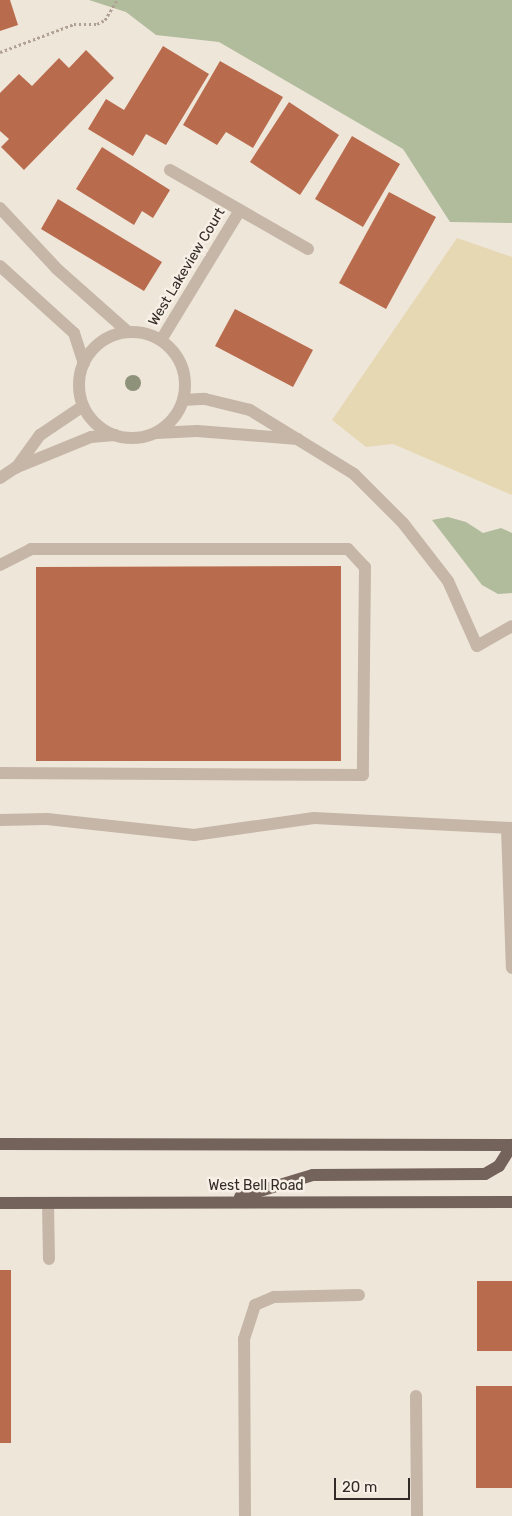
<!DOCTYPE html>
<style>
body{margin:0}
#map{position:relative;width:512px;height:1516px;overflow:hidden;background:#efe6da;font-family:Rubik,sans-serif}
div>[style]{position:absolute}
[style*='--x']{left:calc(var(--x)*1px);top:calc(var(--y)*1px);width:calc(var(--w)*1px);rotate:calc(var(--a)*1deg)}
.green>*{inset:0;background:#b0bc9c}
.sand>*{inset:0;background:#e7d8b4}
.building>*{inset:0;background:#b96c4d}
.path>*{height:3px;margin-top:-1.5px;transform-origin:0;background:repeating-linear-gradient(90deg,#b1a192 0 2.5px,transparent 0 5px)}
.service>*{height:12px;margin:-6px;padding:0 6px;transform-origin:6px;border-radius:6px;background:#c5b6a8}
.minor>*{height:12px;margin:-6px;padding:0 6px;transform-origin:6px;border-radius:6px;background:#c5b6a8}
.tertiary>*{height:12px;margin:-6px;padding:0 6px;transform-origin:6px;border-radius:6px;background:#c5b6a8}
.tertiary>.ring{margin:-6px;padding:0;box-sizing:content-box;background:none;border:12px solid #c5b6a8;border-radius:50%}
.primary>*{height:12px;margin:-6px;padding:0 6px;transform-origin:6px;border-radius:6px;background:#73635a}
.trees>*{width:16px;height:16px;margin:-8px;border-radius:50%;background:#8f927b}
span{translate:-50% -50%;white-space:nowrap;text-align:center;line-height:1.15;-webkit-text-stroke:5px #f7f0e6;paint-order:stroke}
.street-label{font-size:14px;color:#332b27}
.scale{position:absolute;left:334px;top:1478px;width:76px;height:22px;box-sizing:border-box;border:2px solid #332b27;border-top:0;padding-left:6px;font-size:15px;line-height:18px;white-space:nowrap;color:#332b27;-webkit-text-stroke:4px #f7f0e6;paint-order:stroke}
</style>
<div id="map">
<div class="green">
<div style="clip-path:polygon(89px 0,512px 0,512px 223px,450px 222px,403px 149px,219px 42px,156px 35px,126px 12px)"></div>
<div style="clip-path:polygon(448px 517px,466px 522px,483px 533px,501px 528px,512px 533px,512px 593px,498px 594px,482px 585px,432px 520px)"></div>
</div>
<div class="sand">
<div style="clip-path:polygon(457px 238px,512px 257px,512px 495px,393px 444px,366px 447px,332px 420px)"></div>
</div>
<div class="building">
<div style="clip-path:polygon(0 0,10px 0,18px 25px,0 31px)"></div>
<div style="clip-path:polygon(163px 46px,209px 74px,166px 145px,146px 134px,133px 156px,88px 129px,106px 99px,124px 110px)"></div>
<div style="clip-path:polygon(86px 50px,114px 78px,24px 170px,1px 147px,9px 139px,0 131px,0 93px,19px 74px,32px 86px,59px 58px,69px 68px)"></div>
<div style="clip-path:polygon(220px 61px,283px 97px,253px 148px,226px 132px,217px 145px,183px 125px)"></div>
<div style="clip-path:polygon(289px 102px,339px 135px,300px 195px,250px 162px)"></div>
<div style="clip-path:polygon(352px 136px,400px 164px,363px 227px,315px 199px)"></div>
<div style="clip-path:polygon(102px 147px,170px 190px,153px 218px,142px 211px,134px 225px,76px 189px)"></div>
<div style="clip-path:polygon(389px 192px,436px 217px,386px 309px,339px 283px)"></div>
<div style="clip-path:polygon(58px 199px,162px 262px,144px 291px,41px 229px)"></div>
<div style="clip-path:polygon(235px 309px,313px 350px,293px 387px,215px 346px)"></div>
<div style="clip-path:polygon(341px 566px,341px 761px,36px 761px,36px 567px)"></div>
<div style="clip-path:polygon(0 1270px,11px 1270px,11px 1443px,0 1443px)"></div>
<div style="clip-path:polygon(477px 1281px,512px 1281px,512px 1351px,477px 1351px)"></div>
<div style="clip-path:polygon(476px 1386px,512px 1386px,512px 1488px,476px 1488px)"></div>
</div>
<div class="path">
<div style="--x:0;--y:52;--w:79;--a:-20.7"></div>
<div style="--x:74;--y:24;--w:23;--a:0"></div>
<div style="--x:97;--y:24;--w:9;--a:-27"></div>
<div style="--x:105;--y:20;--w:23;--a:-59"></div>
</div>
<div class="service">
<div style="--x:0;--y:565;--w:35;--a:-27"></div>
<div style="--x:31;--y:549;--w:317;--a:0"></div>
<div style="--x:348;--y:549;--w:25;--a:47"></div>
<div style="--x:365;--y:567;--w:208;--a:90.6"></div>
<div style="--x:363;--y:775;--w:363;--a:-179.7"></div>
<div style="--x:0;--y:820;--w:47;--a:-1.2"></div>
<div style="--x:47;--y:819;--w:148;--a:6.2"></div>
<div style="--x:194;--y:835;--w:121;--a:-8.1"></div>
<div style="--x:314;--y:818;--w:198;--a:2.9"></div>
<div style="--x:507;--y:828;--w:140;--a:88"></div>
<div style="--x:48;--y:1203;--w:56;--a:89"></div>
<div style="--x:416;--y:1396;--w:120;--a:89.5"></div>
<div style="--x:245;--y:1516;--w:177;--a:-90.3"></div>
<div style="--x:244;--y:1339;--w:36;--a:-72"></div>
<div style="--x:255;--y:1305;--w:21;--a:-23"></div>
<div style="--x:274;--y:1297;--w:85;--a:-1.3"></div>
</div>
<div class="minor">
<div style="--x:170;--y:170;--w:159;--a:29.8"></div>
<div style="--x:161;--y:340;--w:152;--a:-58.7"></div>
<div style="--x:477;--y:646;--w:40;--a:-29.7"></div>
</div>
<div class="tertiary">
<div style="--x:0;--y:208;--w:83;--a:46.9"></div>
<div style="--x:57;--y:269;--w:95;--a:41.6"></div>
<div style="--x:0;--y:266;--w:100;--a:42.2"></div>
<div style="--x:74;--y:333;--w:32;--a:72"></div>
<div class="ring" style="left:79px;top:332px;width:94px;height:94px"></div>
<div style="--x:183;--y:400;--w:22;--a:-3"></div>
<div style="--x:205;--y:399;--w:46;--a:13.7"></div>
<div style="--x:250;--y:410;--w:122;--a:31.6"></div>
<div style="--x:354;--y:474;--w:69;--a:45"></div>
<div style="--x:403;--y:523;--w:73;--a:52.2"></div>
<div style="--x:448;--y:581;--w:71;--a:66"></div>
<div style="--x:156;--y:433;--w:41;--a:-2.8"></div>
<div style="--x:197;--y:431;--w:101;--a:4.5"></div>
<div style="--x:16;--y:468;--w:41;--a:-54"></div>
<div style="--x:40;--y:435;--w:52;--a:-34"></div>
<div style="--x:0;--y:478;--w:18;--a:-34"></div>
<div style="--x:15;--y:468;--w:82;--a:-22.2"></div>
<div style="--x:91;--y:437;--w:24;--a:-5"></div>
</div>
<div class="primary">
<div style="--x:0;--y:1144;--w:512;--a:0.11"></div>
<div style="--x:240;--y:1197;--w:76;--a:-16.8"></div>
<div style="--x:313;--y:1175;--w:172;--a:-0.3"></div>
<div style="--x:485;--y:1174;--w:16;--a:-30"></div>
<div style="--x:499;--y:1166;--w:25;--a:-58"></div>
<div style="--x:0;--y:1203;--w:512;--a:-0.11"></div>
</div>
<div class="trees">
<div style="left:133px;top:383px"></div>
</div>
<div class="street-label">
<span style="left:187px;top:267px;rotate:-59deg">West Lakeview Court</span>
<span style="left:256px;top:1186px">West Bell Road</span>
</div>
<div class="scale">20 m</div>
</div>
